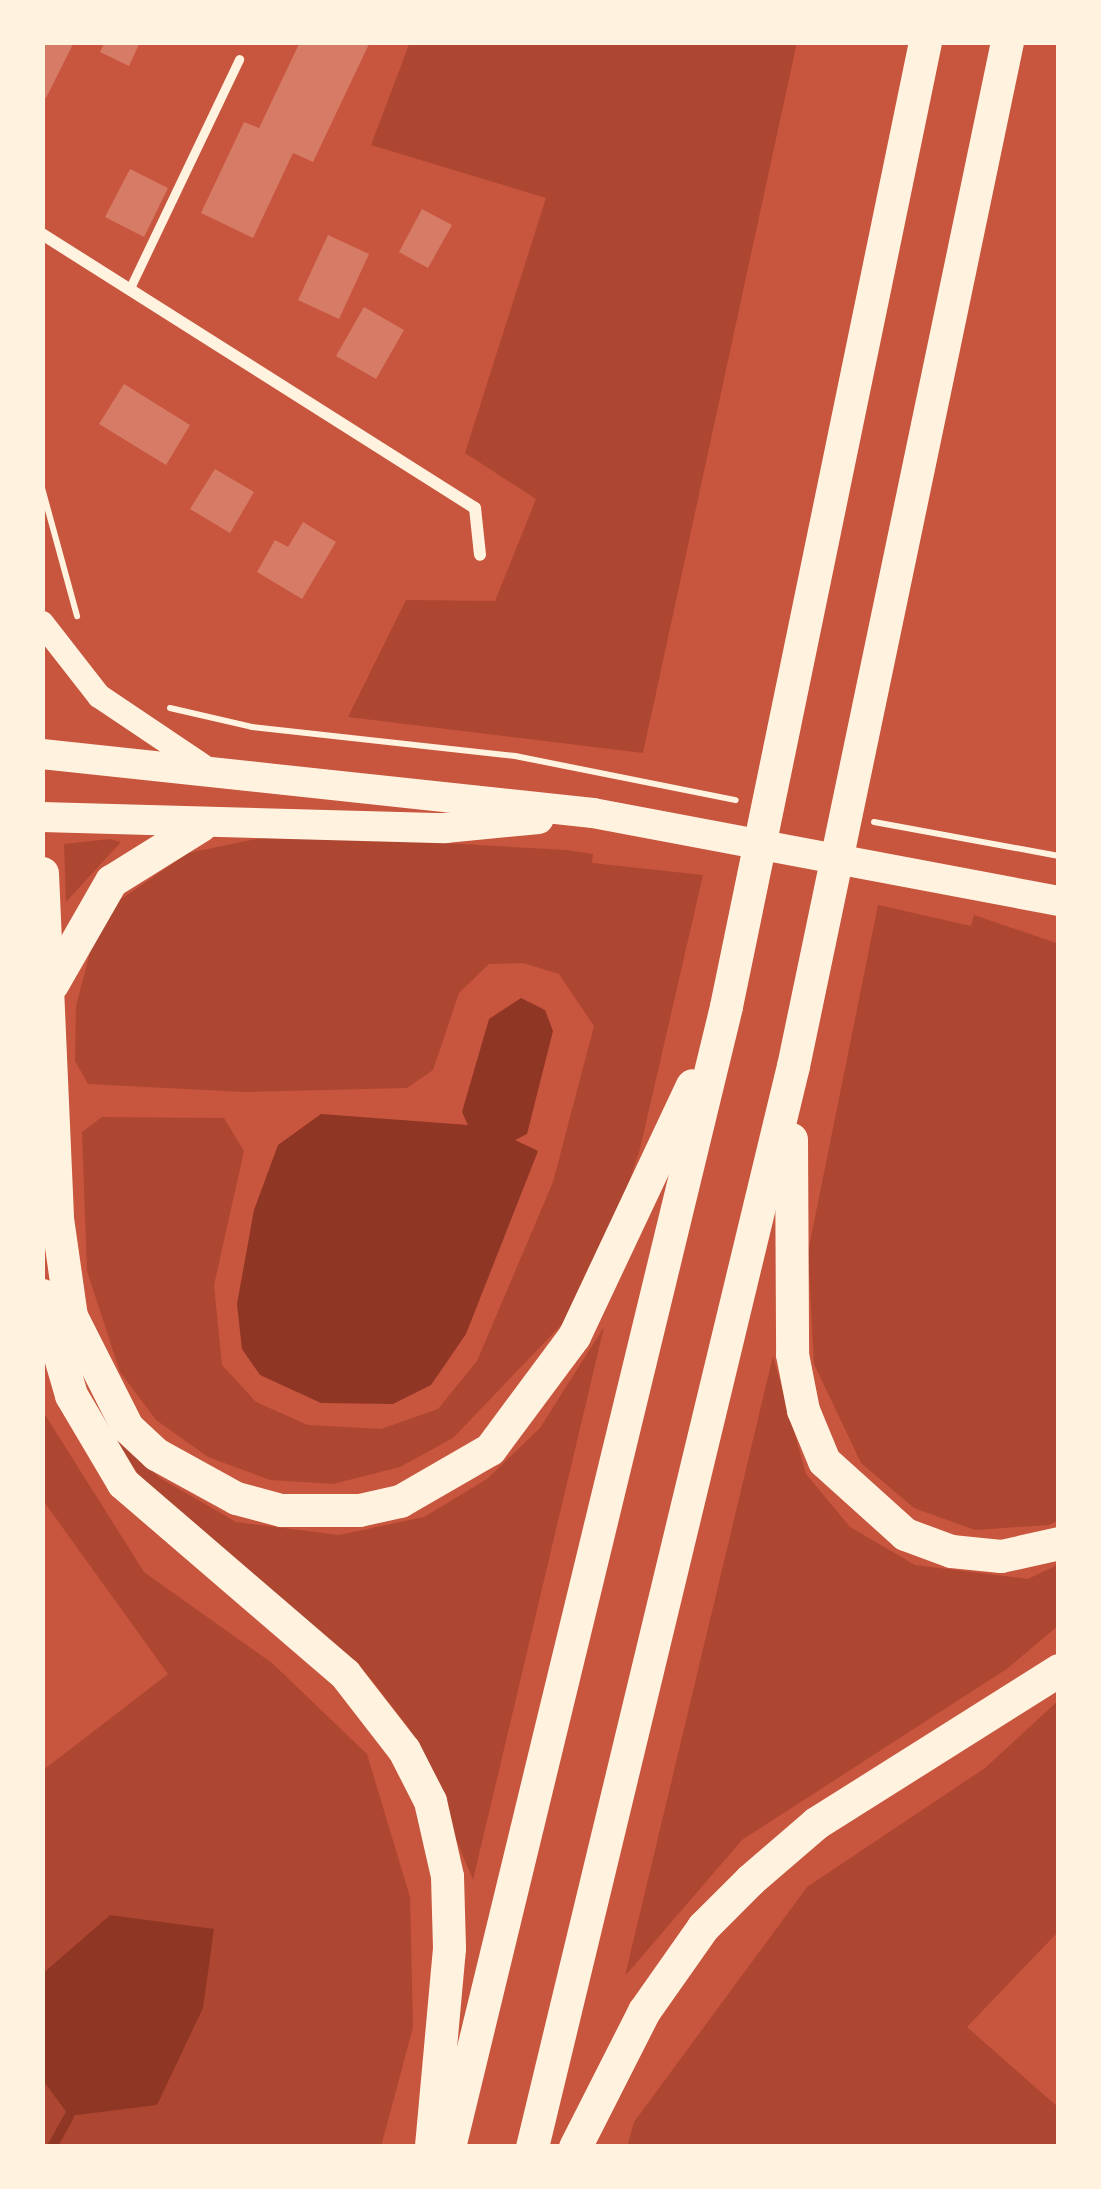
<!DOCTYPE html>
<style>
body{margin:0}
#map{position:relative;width:1101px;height:2189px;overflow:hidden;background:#c8553d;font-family:Raleway,sans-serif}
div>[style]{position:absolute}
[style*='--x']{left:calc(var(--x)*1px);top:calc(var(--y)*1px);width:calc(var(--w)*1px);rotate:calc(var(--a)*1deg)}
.green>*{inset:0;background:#ae4732}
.water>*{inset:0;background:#8f3625}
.stream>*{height:10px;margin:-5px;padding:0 5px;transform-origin:5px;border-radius:5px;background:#8f3625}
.building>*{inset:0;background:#d67c66}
.path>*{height:6px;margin:-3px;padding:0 3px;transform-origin:3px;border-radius:3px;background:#fff3e0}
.service>*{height:9px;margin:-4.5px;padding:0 4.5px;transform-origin:4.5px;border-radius:4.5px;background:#fff3e0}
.minor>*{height:12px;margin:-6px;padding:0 6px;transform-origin:6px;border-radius:6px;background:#fff3e0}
.secondary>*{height:24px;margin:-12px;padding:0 12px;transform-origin:12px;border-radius:12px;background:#fff3e0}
.primary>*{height:30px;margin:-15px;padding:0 15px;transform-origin:15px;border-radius:15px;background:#fff3e0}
.motorway>*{height:33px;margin:-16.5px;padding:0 16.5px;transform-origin:16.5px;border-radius:16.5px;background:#fff3e0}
span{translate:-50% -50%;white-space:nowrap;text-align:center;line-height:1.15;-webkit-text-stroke:10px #fff3e0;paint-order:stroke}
.frame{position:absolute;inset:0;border:45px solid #fff3e0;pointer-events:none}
</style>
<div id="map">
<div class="green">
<div style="clip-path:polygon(410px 42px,797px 42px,643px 753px,348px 717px,406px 600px,495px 601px,536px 499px,465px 453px,546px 198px,371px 145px)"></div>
<div style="clip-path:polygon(281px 834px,566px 850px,593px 854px,592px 863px,703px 875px,640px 1149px,619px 1212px,564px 1322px,453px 1438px,400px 1467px,333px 1484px,270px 1480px,208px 1457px,156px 1420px,120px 1372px,87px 1271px,82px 1132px,102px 1117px,224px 1118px,244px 1151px,214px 1285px,222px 1365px,256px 1402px,308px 1425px,381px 1429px,438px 1409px,477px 1361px,553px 1182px,594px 1026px,559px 974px,523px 963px,489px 964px,459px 993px,433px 1070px,407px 1088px,244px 1092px,88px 1084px,75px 1061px,76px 1006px,92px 944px,114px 904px,188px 853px)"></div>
<div style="clip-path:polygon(110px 839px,121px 842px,66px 902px,64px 844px)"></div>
<div style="clip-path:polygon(878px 905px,971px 926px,974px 915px,1059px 944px,1059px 1520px,1049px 1525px,975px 1530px,914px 1508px,861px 1463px,814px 1364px,808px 1252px)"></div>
<div style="clip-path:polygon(604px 1327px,473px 1880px,409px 1728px,359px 1664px,195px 1531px,146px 1485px,111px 1435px,160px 1478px,236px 1522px,339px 1535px,424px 1517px,487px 1479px,540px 1428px)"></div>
<div style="clip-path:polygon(773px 1356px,806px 1474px,850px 1527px,915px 1565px,1028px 1579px,1059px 1564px,1059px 1625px,1008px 1668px,742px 1840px,625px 1976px)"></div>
<div style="clip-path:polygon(42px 1410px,144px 1572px,272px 1663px,367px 1754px,410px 1897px,413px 2027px,381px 2147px,42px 2147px,42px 2079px,69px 2116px,110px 1915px,42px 1974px,42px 1771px,168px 1674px,42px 1499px)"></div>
<div style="clip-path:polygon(1059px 1700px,1059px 1931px,967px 2027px,1059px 2108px,1059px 2147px,627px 2147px,634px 2122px,807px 1887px,985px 1768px)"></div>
</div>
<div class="water">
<div style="clip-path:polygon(521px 998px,545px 1010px,553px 1031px,527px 1134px,515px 1140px,538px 1151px,466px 1334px,431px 1385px,393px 1404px,321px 1403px,260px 1375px,242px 1349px,237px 1304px,254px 1210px,278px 1145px,321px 1114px,468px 1125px,462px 1112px,489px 1019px)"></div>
<div style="clip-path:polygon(110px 1915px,214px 1929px,203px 2008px,157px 2105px,69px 2116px,42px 2079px,42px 1974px)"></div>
</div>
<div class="stream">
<div style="--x:52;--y:2147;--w:35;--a:-61"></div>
</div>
<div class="building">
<div style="clip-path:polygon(42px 42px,74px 42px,46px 98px,42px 96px)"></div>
<div style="clip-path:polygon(105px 42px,140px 42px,129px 66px,100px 52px)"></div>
<div style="clip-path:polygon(300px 42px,370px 42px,313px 162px,293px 153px,253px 238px,201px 213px,244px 122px,259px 128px)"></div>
<div style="clip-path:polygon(130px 169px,168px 188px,144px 237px,105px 217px)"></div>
<div style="clip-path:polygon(422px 209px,452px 225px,428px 268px,399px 252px)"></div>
<div style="clip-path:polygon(328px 235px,369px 254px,339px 319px,298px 300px)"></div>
<div style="clip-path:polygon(364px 307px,404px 330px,376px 379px,336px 356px)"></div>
<div style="clip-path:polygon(124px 384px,190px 425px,166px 465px,99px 424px)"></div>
<div style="clip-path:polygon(215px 469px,254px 492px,230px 533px,190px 509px)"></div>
<div style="clip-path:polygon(303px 522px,336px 542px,302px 599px,257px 572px,275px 540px,288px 547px)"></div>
</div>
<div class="path">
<div style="--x:42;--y:488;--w:133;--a:74.7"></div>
<div style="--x:170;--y:708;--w:84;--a:13"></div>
<div style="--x:252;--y:727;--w:265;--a:6.3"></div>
<div style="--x:515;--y:756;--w:225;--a:11.3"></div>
<div style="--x:874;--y:822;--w:188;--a:10.4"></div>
</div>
<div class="service">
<div style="--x:129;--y:290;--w:256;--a:-64.5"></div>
</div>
<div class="minor">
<div style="--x:42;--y:234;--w:512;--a:32.33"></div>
<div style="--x:475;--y:508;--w:47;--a:83.9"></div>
</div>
<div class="secondary">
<div style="--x:42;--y:623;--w:93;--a:52"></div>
<div style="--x:99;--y:696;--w:125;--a:33.9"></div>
</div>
<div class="primary">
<div style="--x:42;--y:754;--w:554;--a:6.11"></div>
<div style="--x:593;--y:813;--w:474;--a:10.7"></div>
<div style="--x:42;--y:817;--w:403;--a:1.6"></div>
<div style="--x:445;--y:828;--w:94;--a:-5.5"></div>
</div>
<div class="motorway">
<div style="--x:42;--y:873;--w:345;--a:87.5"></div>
<div style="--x:57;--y:1218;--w:99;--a:81.9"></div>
<div style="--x:71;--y:1316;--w:124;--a:63.2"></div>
<div style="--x:127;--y:1427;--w:40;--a:43"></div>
<div style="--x:156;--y:1454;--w:91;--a:28.8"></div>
<div style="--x:236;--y:1498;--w:47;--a:14.9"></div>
<div style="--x:281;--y:1510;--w:78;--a:0"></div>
<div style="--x:359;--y:1510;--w:42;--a:-12.4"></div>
<div style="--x:400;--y:1501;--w:104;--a:-30"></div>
<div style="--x:490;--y:1449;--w:141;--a:-53.4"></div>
<div style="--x:574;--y:1336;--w:277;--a:-64.8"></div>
<div style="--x:52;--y:984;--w:119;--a:-60.2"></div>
<div style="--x:111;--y:881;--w:106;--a:-31.9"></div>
<div style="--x:791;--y:1139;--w:215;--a:89.7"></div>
<div style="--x:792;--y:1354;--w:57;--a:78.9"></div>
<div style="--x:803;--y:1410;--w:55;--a:67.6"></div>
<div style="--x:824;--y:1461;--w:109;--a:42"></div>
<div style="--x:905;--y:1534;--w:49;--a:20.3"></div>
<div style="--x:951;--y:1551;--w:50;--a:5.7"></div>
<div style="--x:1001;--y:1556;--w:59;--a:-12.6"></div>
<div style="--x:42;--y:1295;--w:104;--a:73.8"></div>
<div style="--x:71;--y:1395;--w:102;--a:59.4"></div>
<div style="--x:123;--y:1483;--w:293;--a:40.7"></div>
<div style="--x:345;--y:1674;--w:96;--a:52.2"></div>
<div style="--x:404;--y:1750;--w:57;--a:63"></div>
<div style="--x:430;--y:1801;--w:77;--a:77.2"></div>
<div style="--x:447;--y:1876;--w:72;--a:88.4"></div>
<div style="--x:449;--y:1948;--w:200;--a:95.2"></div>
<div style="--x:449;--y:2147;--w:1174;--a:-76.35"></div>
<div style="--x:726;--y:1006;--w:984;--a:-78.34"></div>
<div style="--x:532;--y:2147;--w:1112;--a:-76.43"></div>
<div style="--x:793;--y:1066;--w:1046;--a:-78.2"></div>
<div style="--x:575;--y:2147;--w:153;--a:-63.1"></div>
<div style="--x:644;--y:2011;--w:103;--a:-54.9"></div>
<div style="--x:703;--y:1927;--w:66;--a:-45"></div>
<div style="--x:750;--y:1880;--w:87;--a:-40.8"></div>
<div style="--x:816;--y:1823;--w:287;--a:-32.2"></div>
</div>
<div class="frame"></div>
</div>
